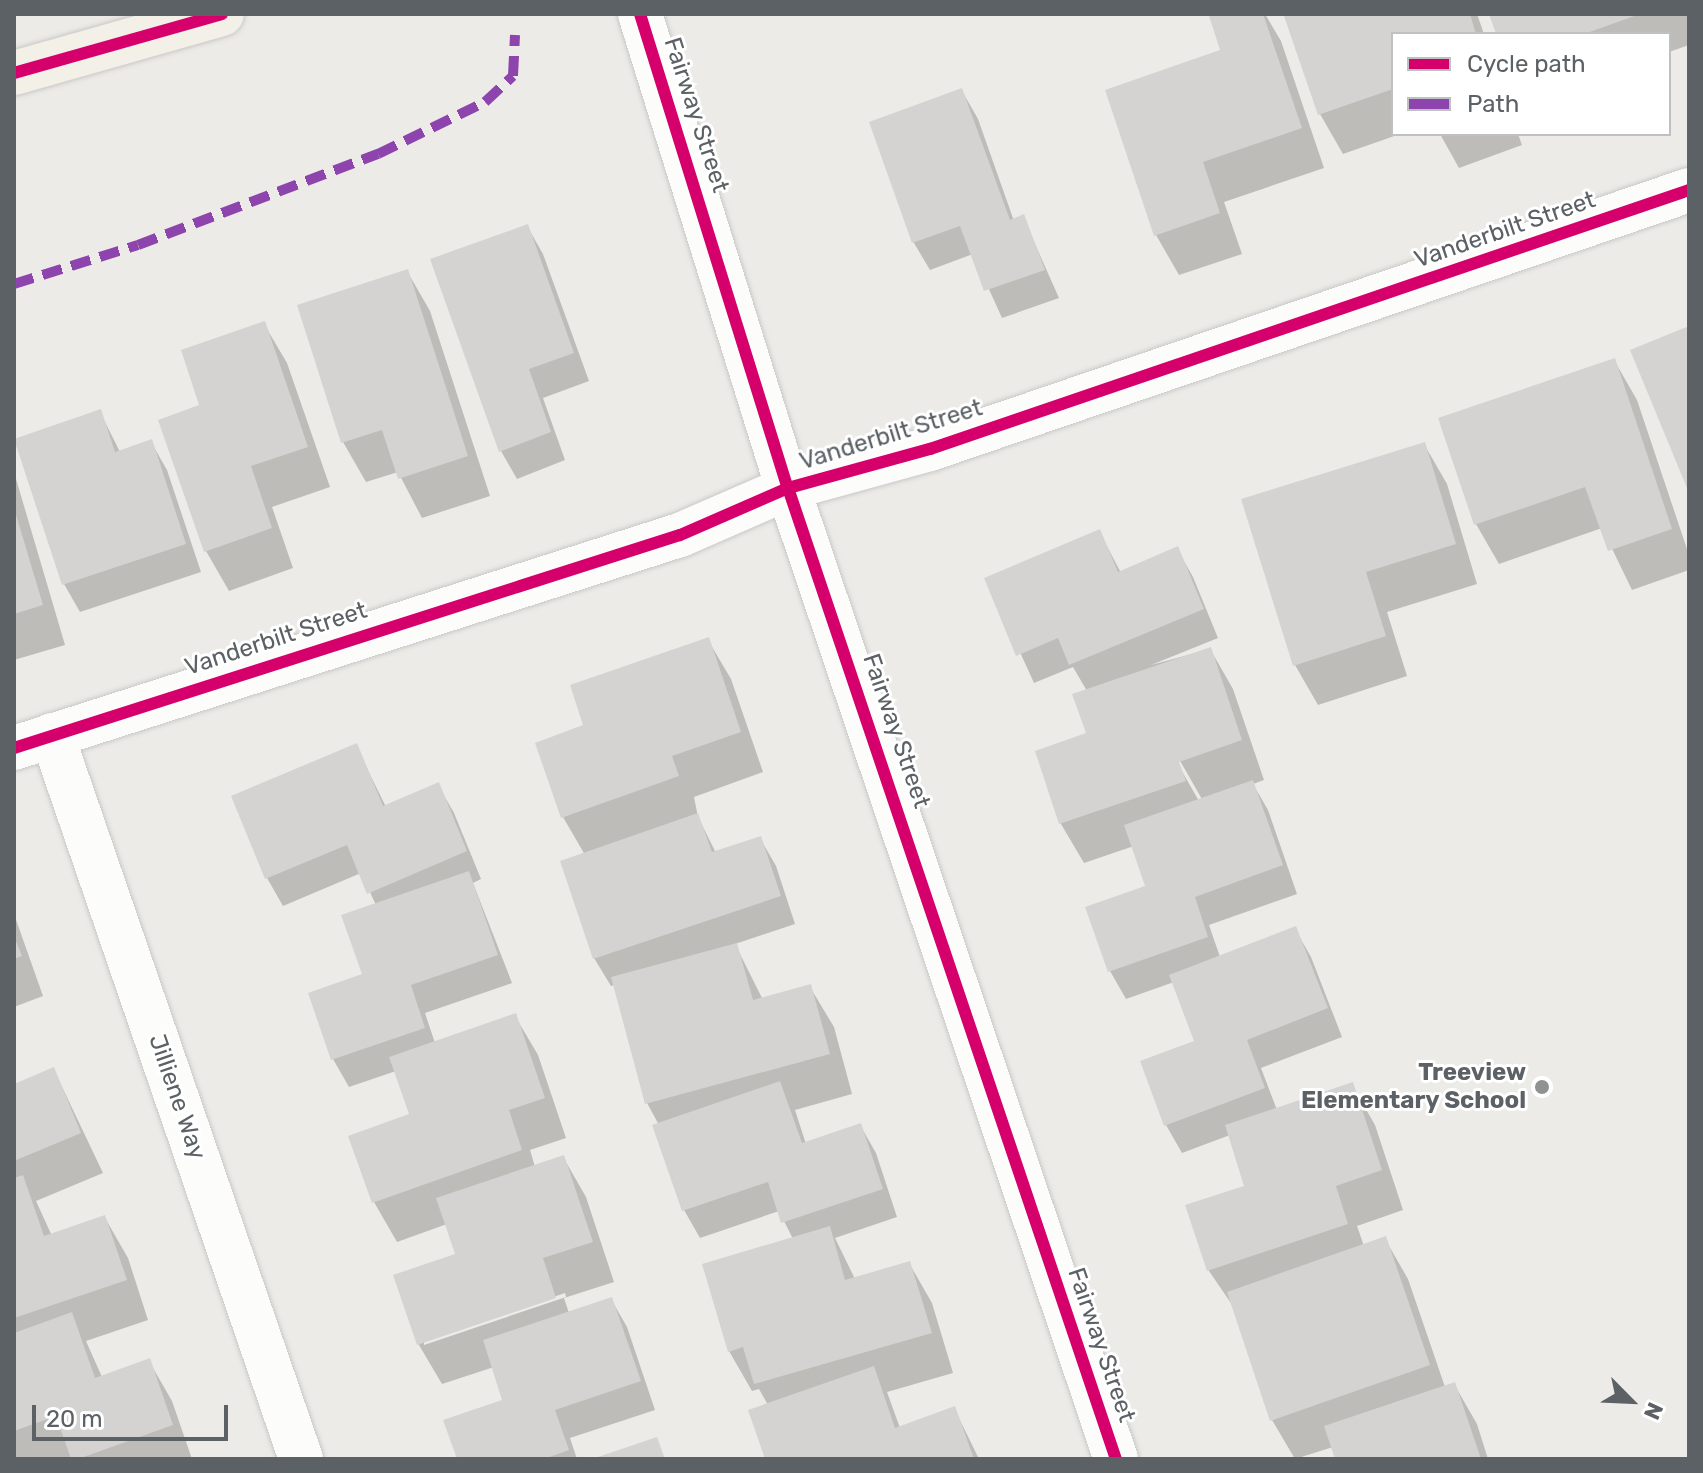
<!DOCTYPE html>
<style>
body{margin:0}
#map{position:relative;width:1703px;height:1473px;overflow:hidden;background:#edebe7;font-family:Rubik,sans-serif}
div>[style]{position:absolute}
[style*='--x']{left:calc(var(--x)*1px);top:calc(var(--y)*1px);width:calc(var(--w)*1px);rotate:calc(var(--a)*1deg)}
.shadow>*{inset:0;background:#0003}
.building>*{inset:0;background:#d4d3d1}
.roads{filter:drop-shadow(0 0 2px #c8c8c8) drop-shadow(0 0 2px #c8c8c8)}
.minor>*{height:44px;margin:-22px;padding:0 22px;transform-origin:22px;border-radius:22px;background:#fcfcfb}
.major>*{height:44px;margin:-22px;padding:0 22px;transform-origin:22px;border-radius:22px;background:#f3f0e8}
.quiet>*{height:10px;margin-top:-5px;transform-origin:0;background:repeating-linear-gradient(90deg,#8e44ad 0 20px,transparent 0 30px)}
.cycleway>*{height:12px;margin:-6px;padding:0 6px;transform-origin:6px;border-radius:6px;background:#d6006c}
.dots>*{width:22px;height:22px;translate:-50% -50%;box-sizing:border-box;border:4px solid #fff;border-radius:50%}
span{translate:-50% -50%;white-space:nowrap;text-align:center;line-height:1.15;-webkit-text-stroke:6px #fff;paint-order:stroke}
.street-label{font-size:24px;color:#5c6165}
.poi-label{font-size:24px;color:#5c6165;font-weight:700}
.right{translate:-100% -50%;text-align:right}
.frame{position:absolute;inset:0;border:16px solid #5c6165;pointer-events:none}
.legend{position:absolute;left:1391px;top:32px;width:280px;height:104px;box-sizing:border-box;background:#fff;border:2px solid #bec0c1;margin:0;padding:10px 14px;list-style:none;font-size:24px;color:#5c6165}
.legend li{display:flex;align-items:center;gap:16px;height:40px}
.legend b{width:40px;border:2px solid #bec0c1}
.north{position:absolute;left:1591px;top:1361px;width:80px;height:80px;-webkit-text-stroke:6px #fff;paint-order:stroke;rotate:114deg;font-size:22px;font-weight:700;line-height:32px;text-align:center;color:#5c6165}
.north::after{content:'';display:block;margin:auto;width:28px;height:36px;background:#5c6165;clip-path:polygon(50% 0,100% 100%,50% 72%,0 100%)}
.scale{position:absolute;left:32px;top:1405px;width:196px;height:36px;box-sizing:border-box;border:4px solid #5c6165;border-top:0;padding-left:10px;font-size:24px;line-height:28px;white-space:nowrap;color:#5c6165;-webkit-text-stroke:6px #fff;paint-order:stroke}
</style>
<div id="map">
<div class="shadow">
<div style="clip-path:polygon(1221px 14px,1265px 14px,1281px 41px,1324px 168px,1224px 202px,1242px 254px,1179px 275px,1156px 235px,1107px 91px,1223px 52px,1212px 17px)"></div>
<div style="clip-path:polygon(1297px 14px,1477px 14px,1484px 34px,1393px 34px,1393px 134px,1400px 134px,1343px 154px,1320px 114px)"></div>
<div style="clip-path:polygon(1491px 14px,1689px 14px,1689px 45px,1669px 52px,1669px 34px,1498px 34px)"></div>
<div style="clip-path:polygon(962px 91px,978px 119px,1014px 221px,1023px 217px,1059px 298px,1002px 318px,973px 254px,930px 270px,914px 243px,872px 123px)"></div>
<div style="clip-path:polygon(1440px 134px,1518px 134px,1522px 145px,1459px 168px)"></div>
<div style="clip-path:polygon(527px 226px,543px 254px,589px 381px,543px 398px,565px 460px,517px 479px,501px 451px)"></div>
<div style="clip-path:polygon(407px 271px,430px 311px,490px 496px,422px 518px,398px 472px,366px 482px,343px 442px)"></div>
<div style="clip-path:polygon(264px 324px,287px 363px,330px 487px,272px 507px,293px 568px,229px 591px,206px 551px,202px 406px)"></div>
<div style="clip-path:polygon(1614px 360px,1637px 400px,1689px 555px,1689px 570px,1632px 590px,1602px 528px,1499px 564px,1476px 524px)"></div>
<div style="clip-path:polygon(100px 412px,120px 452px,151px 442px,167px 470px,201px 572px,80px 612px,64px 584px)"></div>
<div style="clip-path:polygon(1424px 444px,1447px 484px,1477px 584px,1387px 612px,1407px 676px,1318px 705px,1295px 665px)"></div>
<div style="clip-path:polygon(14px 472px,65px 645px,14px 660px)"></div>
<div style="clip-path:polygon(evenodd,1099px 531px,1121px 573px,1177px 549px,1193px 577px,1218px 638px,1151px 665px,1210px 649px,1233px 689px,1264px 780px,1253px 784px,1268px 810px,1297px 894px,1209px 925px,1220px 957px,1295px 929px,1311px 957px,1342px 1037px,1261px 1068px,1277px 1110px,1352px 1085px,1375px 1125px,1403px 1210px,1357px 1226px,1364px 1246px,1385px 1239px,1408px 1279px,1445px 1387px,1454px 1384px,1477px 1424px,1488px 1459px,1337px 1459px,1333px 1447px,1295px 1459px,1272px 1420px,1235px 1309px,1209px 1271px,1188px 1206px,1246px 1187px,1230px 1135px,1182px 1153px,1166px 1125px,1142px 1062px,1197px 1042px,1174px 982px,1126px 999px,1110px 971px,1148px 887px,1134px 846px,1084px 863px,1061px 824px,1037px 752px,1088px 734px,1087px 691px,1073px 667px,1034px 683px,987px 579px,1099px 531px,1175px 752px,1203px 801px,1199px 801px,1172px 754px,1175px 752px)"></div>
<div style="clip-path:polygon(708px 640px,731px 679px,763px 772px,694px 797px,698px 817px,716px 853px,760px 838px,776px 866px,795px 924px,735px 944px,763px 1000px,810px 987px,834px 1027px,852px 1094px,795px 1110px,806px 1144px,860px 1125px,876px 1153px,897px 1217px,835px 1238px,855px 1279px,909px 1263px,932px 1303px,953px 1373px,887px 1392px,900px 1428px,954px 1408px,979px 1459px,767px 1459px,768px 1405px,759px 1389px,752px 1391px,729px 1351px,793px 1239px,779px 1211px,700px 1238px,684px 1210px,659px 1125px,647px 1103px,615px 985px,611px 986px,594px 958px,585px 855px,563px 817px,586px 727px)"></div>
<div style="clip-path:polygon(evenodd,356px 746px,386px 807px,438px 785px,454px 813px,481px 879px,473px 883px,512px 983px,425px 1013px,435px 1043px,515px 1016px,538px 1055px,566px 1138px,530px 1150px,535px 1167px,563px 1157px,586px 1197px,614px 1282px,564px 1298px,569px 1313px,611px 1299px,627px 1327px,655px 1410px,570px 1438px,577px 1459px,459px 1459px,505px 1402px,494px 1367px,442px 1384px,419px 1345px,396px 1276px,458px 1256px,447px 1224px,397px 1242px,374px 1202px,412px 1116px,396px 1071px,349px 1087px,333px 1059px,364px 975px,376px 905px,361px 873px,283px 906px,267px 878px,356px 746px,565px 1293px,566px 1297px,424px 1345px,424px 1341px,565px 1293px)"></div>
<div style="clip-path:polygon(14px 914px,43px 996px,14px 1007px)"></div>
<div style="clip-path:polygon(54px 1070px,103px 1173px,36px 1201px,52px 1236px,105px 1218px,128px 1258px,148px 1320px,86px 1341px,102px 1377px,149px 1361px,172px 1401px,192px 1459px,14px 1459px,14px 1087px)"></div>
</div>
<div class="building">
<div style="clip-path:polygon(1263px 14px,1302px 128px,1203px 162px,1220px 213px,1154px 236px,1105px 90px,1220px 50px,1209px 16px)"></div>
<div style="clip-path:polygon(1291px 14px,1470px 14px,1476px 34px,1393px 34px,1393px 89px,1318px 115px,1284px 16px)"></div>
<div style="clip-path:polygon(1489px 14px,1640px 14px,1584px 34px,1496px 34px)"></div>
<div style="clip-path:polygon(962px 88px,1010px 220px,1024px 214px,1045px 270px,984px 291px,960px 226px,912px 243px,869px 122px)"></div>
<div style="clip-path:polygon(528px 224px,574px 353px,529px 369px,551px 432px,499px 452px,430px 259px)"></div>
<div style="clip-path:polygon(408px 269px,468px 456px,398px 479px,382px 430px,341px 443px,297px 305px)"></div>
<div style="clip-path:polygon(265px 321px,308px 447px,251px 466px,272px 528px,204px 552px,158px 420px,199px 405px,181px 350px)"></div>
<div style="clip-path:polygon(1689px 326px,1689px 493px,1630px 350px)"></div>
<div style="clip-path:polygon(1615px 358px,1672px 529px,1608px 551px,1585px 487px,1474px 525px,1438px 418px)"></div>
<div style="clip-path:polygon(101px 409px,115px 452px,152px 439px,186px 544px,62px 585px,14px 439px)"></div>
<div style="clip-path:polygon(1425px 442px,1456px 544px,1366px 572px,1386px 636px,1293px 666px,1241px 499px)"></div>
<div style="clip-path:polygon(14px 508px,43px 605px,14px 614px)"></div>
<div style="clip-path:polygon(1100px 529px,1118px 572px,1178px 546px,1204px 609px,1069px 665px,1058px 638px,1016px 656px,984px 578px)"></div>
<div style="clip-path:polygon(709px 637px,741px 732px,672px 756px,679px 776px,561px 818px,535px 743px,583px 725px,570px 685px)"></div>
<div style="clip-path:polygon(1211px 647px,1242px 740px,1179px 762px,1186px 781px,1059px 824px,1035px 751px,1086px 733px,1072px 694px)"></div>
<div style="clip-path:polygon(357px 743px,383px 806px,439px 782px,467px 851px,367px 894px,347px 845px,265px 879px,231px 796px)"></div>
<div style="clip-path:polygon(1253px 780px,1283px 865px,1195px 897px,1208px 937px,1108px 972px,1085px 907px,1145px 886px,1124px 825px)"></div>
<div style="clip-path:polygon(698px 813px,712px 852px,761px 836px,781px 896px,593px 959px,560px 861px)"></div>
<div style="clip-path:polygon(469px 871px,498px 955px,411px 985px,425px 1028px,331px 1060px,308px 993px,362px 974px,341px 915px)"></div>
<div style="clip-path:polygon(1296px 926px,1328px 1008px,1247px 1040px,1265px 1088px,1164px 1126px,1140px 1061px,1194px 1041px,1169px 975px)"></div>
<div style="clip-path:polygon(14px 936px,22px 956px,14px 959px)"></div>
<div style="clip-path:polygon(737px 943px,753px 1000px,811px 984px,830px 1054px,645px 1104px,611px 977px)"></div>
<div style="clip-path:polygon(516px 1013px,545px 1098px,509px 1110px,522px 1150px,372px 1203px,348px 1136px,409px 1114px,389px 1057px)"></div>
<div style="clip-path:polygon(54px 1067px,81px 1133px,14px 1161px,14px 1084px)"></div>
<div style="clip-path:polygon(780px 1081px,802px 1143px,861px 1123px,883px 1189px,781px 1223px,768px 1182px,682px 1211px,652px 1125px)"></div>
<div style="clip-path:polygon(1353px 1082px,1382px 1170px,1336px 1186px,1348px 1224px,1207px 1271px,1185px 1205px,1244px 1186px,1225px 1125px)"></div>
<div style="clip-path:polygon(564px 1155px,593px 1242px,543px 1258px,556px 1298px,417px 1345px,393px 1275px,455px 1254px,436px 1198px)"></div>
<div style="clip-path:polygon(23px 1175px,44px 1236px,105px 1215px,127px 1280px,14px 1318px,14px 1178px)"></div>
<div style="clip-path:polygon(830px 1226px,845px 1280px,910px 1261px,932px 1333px,754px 1384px,743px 1347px,728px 1352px,702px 1264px)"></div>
<div style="clip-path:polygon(1386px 1236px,1430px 1365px,1270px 1421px,1227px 1292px)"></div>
<div style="clip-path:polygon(612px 1297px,641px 1381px,555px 1410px,569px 1450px,544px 1459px,457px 1459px,443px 1420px,502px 1400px,483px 1340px)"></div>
<div style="clip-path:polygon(72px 1312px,95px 1378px,150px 1358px,173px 1425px,78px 1459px,71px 1459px,56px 1416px,14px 1431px,14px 1333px)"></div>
<div style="clip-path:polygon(874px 1366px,895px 1428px,955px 1406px,974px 1459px,765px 1459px,748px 1410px)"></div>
<div style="clip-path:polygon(1455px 1382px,1481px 1459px,1335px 1459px,1324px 1426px)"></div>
<div style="clip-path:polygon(657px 1437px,665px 1459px,595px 1459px,595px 1458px)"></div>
</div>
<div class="roads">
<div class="minor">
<div style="--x:640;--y:14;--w:497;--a:72.7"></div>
<div style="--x:788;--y:488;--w:1025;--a:71.34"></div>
<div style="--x:52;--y:735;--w:766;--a:71.02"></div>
<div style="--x:14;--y:748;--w:699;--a:-17.74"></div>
<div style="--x:680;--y:535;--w:118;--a:-23.5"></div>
<div style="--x:788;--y:488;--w:147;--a:-15.4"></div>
<div style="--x:930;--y:449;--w:802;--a:-18.84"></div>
</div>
<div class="major">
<div style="--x:14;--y:73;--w:216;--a:-15.8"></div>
</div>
</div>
<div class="quiet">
<div style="--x:14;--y:284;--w:130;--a:-17.5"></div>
<div style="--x:138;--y:245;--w:257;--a:-20.8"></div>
<div style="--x:378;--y:154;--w:119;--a:-25.9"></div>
<div style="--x:485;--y:102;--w:38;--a:-43"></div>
<div style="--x:513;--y:76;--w:41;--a:-87.2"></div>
</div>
<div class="cycleway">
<div style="--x:640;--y:14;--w:497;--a:72.7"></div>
<div style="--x:788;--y:488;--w:1025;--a:71.34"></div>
<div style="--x:14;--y:73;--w:216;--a:-15.8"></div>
<div style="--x:14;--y:748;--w:699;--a:-17.74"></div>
<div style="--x:680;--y:535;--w:118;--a:-23.5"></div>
<div style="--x:788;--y:488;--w:147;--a:-15.4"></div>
<div style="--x:930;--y:449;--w:802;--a:-18.84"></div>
</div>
<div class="dots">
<div style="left:1542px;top:1087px;background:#8f9192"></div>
</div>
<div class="street-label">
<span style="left:696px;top:115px;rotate:72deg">Fairway Street</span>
<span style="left:1505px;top:230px;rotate:-19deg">Vanderbilt Street</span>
<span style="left:891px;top:435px;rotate:-17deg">Vanderbilt Street</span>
<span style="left:276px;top:639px;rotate:-18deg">Vanderbilt Street</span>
<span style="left:896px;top:731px;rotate:71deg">Fairway Street</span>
<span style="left:177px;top:1097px;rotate:71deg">Jilliene Way</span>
<span style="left:1101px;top:1345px;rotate:71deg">Fairway Street</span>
</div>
<div class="poi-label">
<span class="right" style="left:1526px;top:1087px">Treeview<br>Elementary School</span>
</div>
<div class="frame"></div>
<ul class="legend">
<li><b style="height:10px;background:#d6006c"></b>Cycle path</li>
<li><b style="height:10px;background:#8e44ad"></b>Path</li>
</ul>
<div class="north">N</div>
<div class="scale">20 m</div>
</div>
